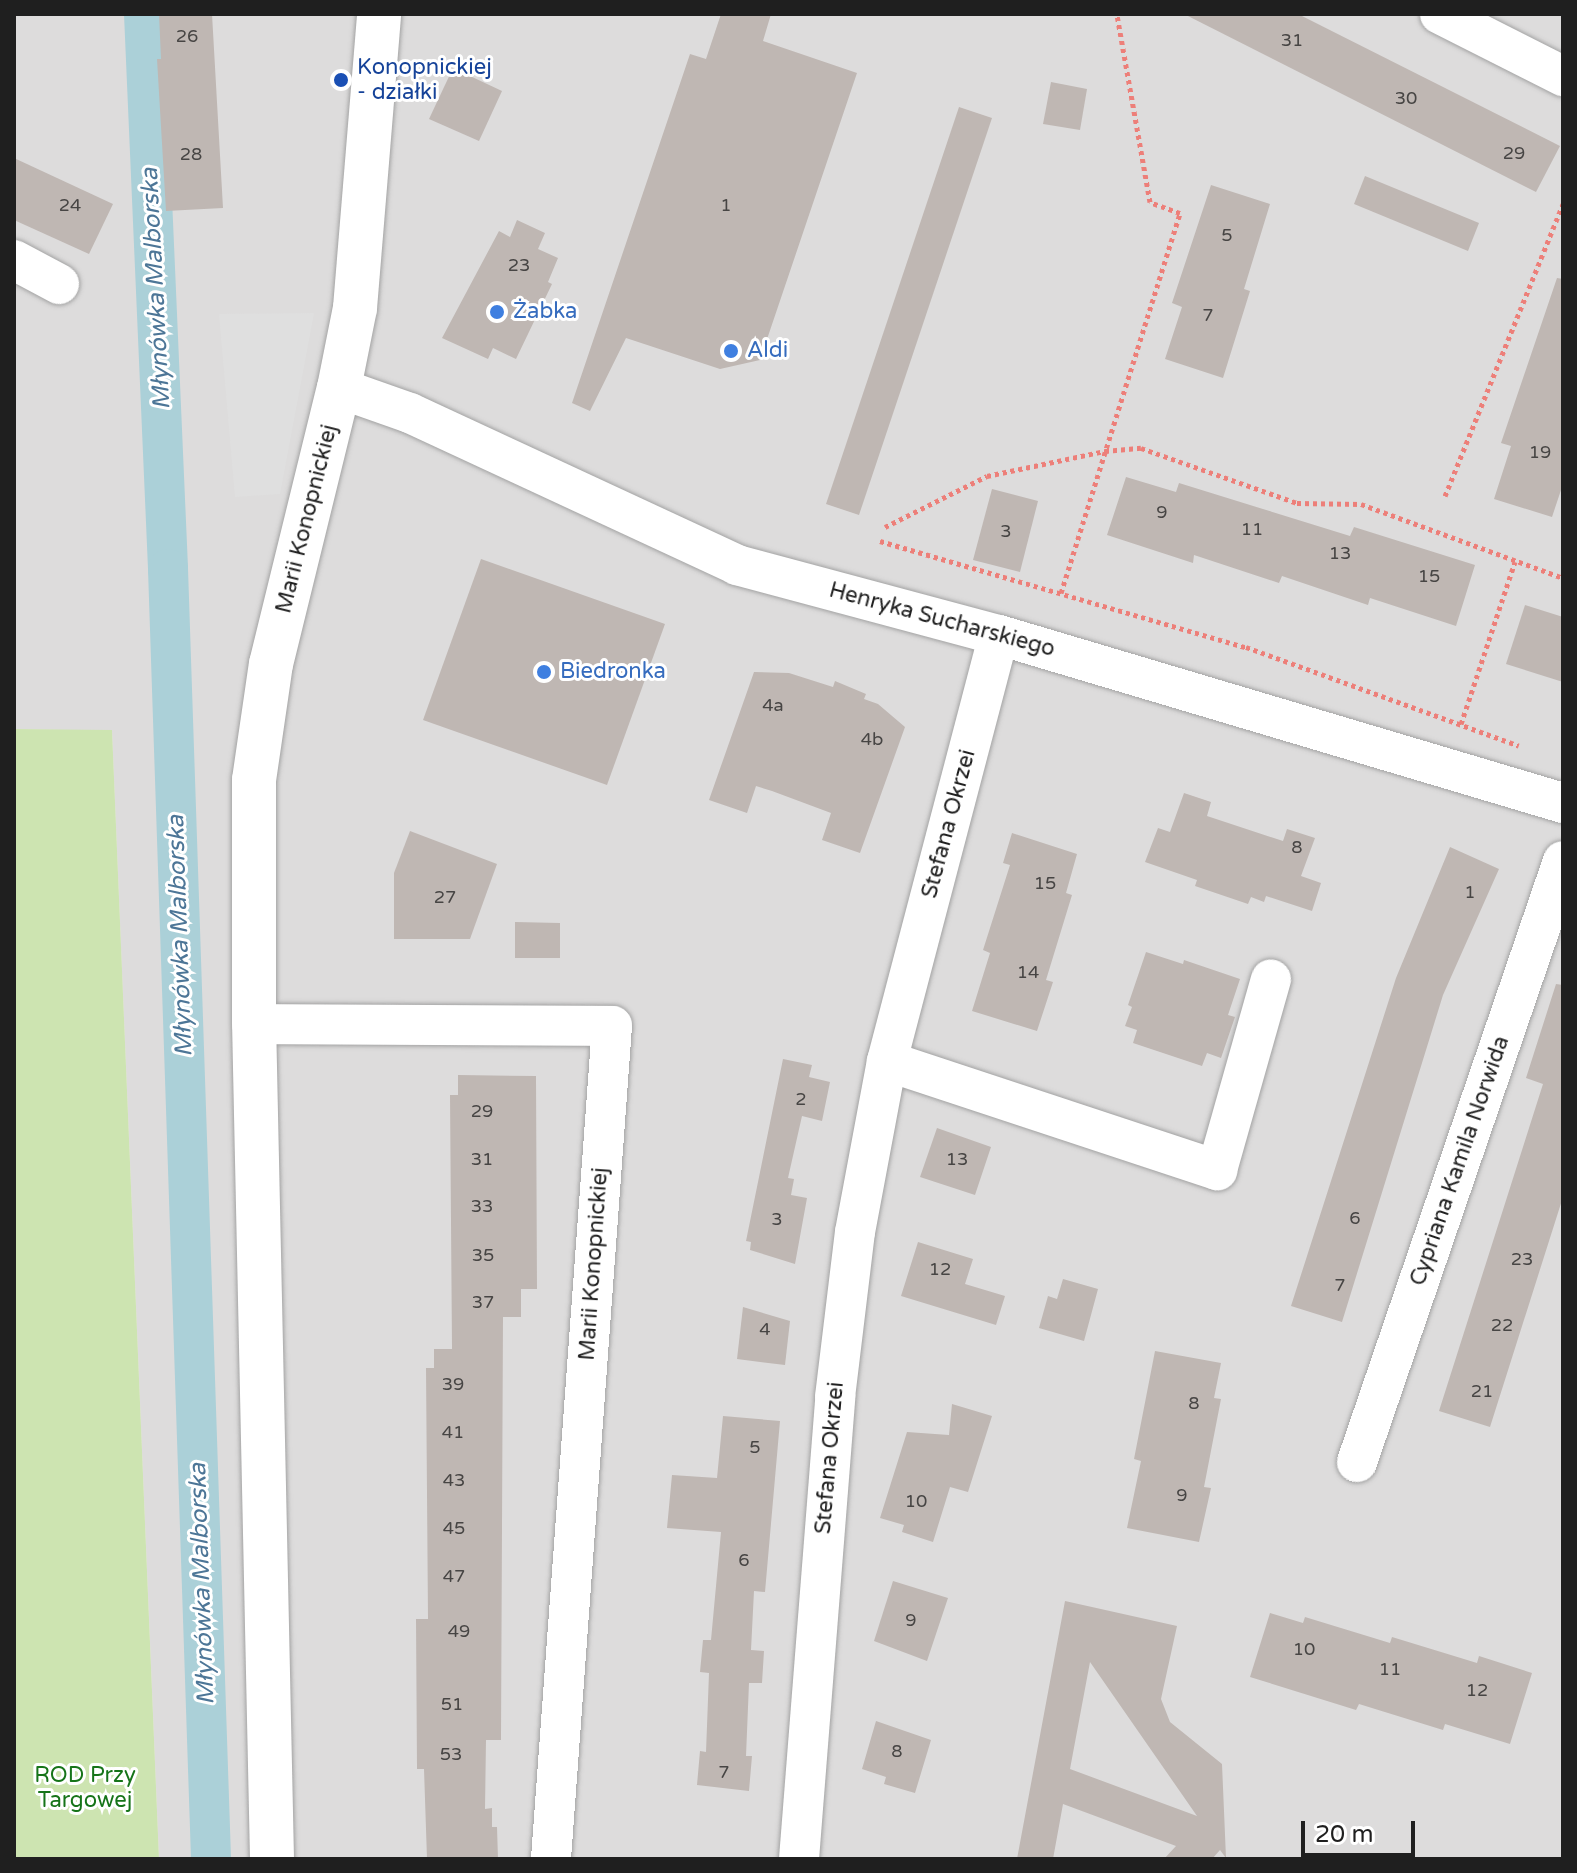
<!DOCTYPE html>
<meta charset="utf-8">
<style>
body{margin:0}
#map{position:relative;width:1577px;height:1873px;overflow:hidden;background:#efebe6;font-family:"Varela Round",sans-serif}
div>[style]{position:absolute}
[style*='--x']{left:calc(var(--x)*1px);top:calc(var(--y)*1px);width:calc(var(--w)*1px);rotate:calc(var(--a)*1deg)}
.residential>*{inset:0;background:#dddcdc}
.grass>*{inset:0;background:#cde4b1}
.parking>*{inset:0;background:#dfdfdf}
.canal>*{height:40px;margin:-20px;padding:0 20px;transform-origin:20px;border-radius:20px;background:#abd0d8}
.building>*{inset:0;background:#bfb7b3}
.path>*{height:5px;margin-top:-2.5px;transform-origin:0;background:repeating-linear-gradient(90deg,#ed7f79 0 4px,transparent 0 8px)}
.roads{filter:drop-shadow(0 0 2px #a3a3a3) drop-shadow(0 0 2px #a3a3a3)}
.minor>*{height:40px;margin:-20px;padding:0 20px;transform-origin:20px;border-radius:20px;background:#fff}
.tertiary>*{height:44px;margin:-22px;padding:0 22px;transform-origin:22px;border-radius:22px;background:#fff}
.dots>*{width:22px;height:22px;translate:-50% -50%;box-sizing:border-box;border:4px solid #fff;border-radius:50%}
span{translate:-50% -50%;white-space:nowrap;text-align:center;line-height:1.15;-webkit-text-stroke:6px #fff;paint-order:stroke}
.number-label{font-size:18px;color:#474544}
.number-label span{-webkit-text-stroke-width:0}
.transit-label{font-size:22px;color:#164399}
.left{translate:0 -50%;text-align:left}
.shop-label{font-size:22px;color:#366cbe}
.street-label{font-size:22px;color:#1f1f1f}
.park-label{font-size:22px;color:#167419}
.water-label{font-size:24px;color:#4d7697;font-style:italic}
.frame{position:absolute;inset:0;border:16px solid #1f1f1f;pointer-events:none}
.scale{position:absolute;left:1301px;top:1821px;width:114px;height:36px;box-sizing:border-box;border:4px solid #1f1f1f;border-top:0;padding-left:10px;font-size:24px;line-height:28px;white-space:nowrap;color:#1f1f1f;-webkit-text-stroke:6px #fff;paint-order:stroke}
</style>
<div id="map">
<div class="residential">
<div style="clip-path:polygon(14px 14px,1563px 14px,1563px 1859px,159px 1859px,112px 731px,14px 729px)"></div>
</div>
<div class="grass">
<div style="clip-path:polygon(14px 729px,112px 730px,159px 1859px,14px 1859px)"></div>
</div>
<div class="parking">
<div style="clip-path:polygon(314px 313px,280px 494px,235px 497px,219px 314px)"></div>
</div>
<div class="canal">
<div style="--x:144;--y:14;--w:556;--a:87.52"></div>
<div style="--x:168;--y:569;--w:1291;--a:88.09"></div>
</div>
<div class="building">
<div style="clip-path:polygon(159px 14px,212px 14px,223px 208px,166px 211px,157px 59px,161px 59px)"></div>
<div style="clip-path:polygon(721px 14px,771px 14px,763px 41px,857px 73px,760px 360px,720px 369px,626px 338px,590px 411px,572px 403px,690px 54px,706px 59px)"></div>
<div style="clip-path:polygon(1184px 14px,1298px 14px,1560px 146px,1536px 192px)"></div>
<div style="clip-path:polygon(453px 68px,502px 91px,479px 141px,429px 119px)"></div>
<div style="clip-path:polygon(1051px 82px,1087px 89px,1080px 130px,1043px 124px)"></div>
<div style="clip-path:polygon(959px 107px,992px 118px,859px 515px,826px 504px)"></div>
<div style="clip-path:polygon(14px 158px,113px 204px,89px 254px,14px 220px)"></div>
<div style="clip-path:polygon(1365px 176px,1479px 223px,1468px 251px,1354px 204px)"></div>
<div style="clip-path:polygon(1211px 185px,1270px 204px,1244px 289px,1250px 291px,1223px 378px,1165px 359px,1182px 307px,1172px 303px)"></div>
<div style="clip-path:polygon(517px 220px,545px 233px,538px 249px,558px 258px,548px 282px,552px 284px,516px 359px,493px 348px,488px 359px,442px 338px,499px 231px,510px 237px)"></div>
<div style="clip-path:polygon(1557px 278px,1563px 279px,1563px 484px,1552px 517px,1494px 499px,1511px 446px,1501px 443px)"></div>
<div style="clip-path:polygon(1126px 477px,1176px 492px,1179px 483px,1350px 536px,1354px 527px,1475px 565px,1456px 626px,1370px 598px,1368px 605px,1282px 576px,1279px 583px,1194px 555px,1193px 563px,1107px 535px)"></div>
<div style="clip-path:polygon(992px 489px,1038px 501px,1020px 572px,973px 560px)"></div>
<div style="clip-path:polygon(481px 559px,665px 624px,607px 785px,423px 720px)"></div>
<div style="clip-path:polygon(1525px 605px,1563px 617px,1563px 682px,1506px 664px)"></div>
<div style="clip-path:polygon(754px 672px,789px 673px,833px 687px,835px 681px,866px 694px,864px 699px,878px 704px,905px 727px,860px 853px,822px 840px,831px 813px,772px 791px,756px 786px,747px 813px,709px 800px)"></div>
<div style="clip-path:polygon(1184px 793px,1211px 802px,1207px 816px,1283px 841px,1287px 829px,1315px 838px,1301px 876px,1321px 883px,1312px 911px,1266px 896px,1264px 902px,1251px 897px,1248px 904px,1195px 886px,1197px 880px,1145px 862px,1158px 828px,1170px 832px)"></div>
<div style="clip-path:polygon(410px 831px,497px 864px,470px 939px,394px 939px,394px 873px)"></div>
<div style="clip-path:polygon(1012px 833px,1077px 854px,1066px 893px,1072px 895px,1046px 980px,1053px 982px,1037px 1031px,972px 1011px,990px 953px,983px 950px,1010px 865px,1003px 863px)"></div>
<div style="clip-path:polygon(1450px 847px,1499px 869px,1443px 995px,1342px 1322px,1291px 1306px,1396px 978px)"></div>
<div style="clip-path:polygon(515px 922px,560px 923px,560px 958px,515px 958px)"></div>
<div style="clip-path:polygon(1146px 952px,1183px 964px,1184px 960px,1240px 979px,1228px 1015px,1235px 1017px,1221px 1058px,1207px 1053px,1202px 1066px,1133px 1043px,1137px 1030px,1125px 1026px,1132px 1007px,1128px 1005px)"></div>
<div style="clip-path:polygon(1556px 984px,1563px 985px,1563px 1197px,1490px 1427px,1439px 1411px,1543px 1084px,1526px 1078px)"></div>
<div style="clip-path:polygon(783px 1059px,812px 1065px,809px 1077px,830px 1082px,822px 1121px,802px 1116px,788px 1178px,794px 1179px,791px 1195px,807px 1198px,795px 1264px,750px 1250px,751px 1242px,746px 1241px)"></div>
<div style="clip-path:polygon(458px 1075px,536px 1076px,537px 1289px,521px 1289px,521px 1317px,503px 1317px,501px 1740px,486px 1740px,485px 1809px,492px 1808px,492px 1827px,497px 1827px,498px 1859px,427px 1859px,424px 1769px,417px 1769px,416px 1619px,428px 1619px,426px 1368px,434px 1368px,434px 1349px,452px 1349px,450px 1095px,458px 1095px)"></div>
<div style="clip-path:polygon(937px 1128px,991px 1147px,975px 1195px,920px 1177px)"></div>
<div style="clip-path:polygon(918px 1242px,973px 1259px,965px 1284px,1005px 1296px,996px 1325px,901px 1296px)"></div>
<div style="clip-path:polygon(1063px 1279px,1098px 1289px,1084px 1341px,1039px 1328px,1048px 1296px,1057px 1299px)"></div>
<div style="clip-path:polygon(743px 1307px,790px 1321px,785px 1365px,737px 1359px)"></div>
<div style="clip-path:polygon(1155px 1351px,1221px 1363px,1214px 1398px,1221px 1399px,1204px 1487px,1211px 1488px,1199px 1542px,1127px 1528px,1141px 1461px,1134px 1459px)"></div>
<div style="clip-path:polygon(952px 1404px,992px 1416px,968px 1492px,950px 1487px,933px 1542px,902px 1532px,904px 1525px,880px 1518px,907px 1432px,949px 1435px)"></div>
<div style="clip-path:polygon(723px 1416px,780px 1421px,765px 1592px,754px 1591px,751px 1650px,764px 1651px,762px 1683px,749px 1683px,746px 1756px,752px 1756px,749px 1791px,697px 1785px,700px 1751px,706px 1752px,709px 1673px,700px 1672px,703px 1640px,711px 1640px,721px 1532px,667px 1528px,672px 1475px,717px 1478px)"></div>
<div style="clip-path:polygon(893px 1581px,948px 1598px,927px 1661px,874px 1641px)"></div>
<div style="clip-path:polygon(evenodd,1065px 1601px,1177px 1626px,1161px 1699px,1170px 1722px,1222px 1764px,1226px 1858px,1220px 1850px,1212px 1859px,1164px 1859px,1176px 1846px,1063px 1804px,1053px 1859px,1017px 1859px,1065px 1601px,1090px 1662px,1197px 1816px,1070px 1769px,1090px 1662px)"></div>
<div style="clip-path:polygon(1270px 1613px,1303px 1623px,1305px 1617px,1390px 1643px,1392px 1637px,1477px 1663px,1479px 1656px,1532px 1673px,1510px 1744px,1445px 1724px,1443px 1730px,1359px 1704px,1356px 1710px,1250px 1677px)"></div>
<div style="clip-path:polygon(876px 1721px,931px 1740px,915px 1793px,884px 1784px,886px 1777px,862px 1769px)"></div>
</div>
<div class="path">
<div style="--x:1445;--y:496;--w:315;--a:-68"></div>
<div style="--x:885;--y:527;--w:114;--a:-26.6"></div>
<div style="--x:987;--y:476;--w:121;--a:-12"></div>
<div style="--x:1105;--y:451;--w:36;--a:-5"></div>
<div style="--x:1141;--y:448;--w:165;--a:19.4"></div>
<div style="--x:1297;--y:503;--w:64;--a:0.9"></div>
<div style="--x:1361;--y:504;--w:215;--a:20.1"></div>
<div style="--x:880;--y:541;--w:381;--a:16.2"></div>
<div style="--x:1246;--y:647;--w:290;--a:19.9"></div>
<div style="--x:1061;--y:593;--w:398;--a:-72.6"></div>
<div style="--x:1180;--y:213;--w:32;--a:-160"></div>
<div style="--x:1150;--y:202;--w:191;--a:-100"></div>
<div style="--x:1461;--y:724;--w:171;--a:-71.6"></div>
</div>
<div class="roads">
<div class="minor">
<div style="--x:1440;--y:14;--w:138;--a:26.8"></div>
<div style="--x:14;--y:260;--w:51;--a:28.1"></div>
<div style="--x:339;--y:388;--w:75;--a:19.4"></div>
<div style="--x:410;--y:413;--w:361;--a:24.9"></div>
<div style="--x:737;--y:565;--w:271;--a:15"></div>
<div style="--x:999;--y:635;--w:588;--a:16.59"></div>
<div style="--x:254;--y:1024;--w:358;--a:0.3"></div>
<div style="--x:612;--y:1026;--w:835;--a:94.19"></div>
<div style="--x:887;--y:1061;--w:348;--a:18.3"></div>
<div style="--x:1217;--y:1170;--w:198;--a:-74.2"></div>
<div style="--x:1357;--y:1462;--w:635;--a:-71.08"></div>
<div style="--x:799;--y:1859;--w:463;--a:-85.5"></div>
<div style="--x:835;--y:1397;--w:166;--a:-83.1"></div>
<div style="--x:855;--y:1232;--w:174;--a:-79.4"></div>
<div style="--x:887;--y:1061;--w:440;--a:-75.3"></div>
</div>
<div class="tertiary">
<div style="--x:272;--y:1859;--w:835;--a:-91.23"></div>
<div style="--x:254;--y:1024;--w:244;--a:-90"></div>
<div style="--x:254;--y:780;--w:117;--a:-81.7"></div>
<div style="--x:271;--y:664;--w:284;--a:-76.2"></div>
<div style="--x:339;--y:388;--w:82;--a:-78.7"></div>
<div style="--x:355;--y:308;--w:295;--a:-85.3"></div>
</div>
</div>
<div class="dots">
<div style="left:341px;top:80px;background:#1a4fb4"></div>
<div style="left:497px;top:312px;background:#3f7fe0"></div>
<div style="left:731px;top:351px;background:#3f7fe0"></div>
<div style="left:544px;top:672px;background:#3f7fe0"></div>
</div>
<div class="number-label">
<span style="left:187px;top:36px">26</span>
<span style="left:1292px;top:40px">31</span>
<span style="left:1406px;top:98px">30</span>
<span style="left:1514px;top:153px">29</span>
<span style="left:191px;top:154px">28</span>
<span style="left:70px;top:205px">24</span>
<span style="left:726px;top:205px">1</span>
<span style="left:1227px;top:235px">5</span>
<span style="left:519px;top:265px">23</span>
<span style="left:1208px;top:315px">7</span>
<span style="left:1540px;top:452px">19</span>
<span style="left:1162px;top:512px">9</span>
<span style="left:1252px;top:529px">11</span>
<span style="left:1006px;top:531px">3</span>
<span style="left:1340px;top:553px">13</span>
<span style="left:1429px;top:576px">15</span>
<span style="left:773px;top:705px">4a</span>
<span style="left:872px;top:739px">4b</span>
<span style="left:1297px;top:847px">8</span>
<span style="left:1045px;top:883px">15</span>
<span style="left:1470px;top:892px">1</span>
<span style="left:445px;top:897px">27</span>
<span style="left:1028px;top:972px">14</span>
<span style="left:801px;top:1099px">2</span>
<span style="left:482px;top:1111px">29</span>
<span style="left:482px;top:1159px">31</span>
<span style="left:957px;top:1159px">13</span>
<span style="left:482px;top:1206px">33</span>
<span style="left:1355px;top:1218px">6</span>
<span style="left:777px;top:1219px">3</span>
<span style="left:483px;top:1255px">35</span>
<span style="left:1522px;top:1259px">23</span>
<span style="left:940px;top:1269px">12</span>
<span style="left:1340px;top:1285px">7</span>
<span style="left:483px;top:1302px">37</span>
<span style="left:1502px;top:1325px">22</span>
<span style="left:765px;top:1329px">4</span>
<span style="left:453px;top:1384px">39</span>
<span style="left:1482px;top:1391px">21</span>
<span style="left:1194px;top:1403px">8</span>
<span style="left:453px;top:1432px">41</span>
<span style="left:755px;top:1447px">5</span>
<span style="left:454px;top:1480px">43</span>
<span style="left:1182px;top:1495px">9</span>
<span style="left:916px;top:1501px">10</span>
<span style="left:454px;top:1528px">45</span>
<span style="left:744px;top:1560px">6</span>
<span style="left:454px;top:1576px">47</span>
<span style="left:911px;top:1620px">9</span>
<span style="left:459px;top:1631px">49</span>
<span style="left:1304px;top:1649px">10</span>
<span style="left:1390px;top:1669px">11</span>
<span style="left:1477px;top:1690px">12</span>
<span style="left:452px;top:1704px">51</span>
<span style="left:897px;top:1751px">8</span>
<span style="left:451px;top:1754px">53</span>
<span style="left:724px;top:1772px">7</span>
</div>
<div class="transit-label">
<span class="left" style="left:357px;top:80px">Konopnickiej<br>- działki</span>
</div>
<div class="shop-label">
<span class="left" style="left:513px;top:312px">Żabka</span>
<span class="left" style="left:747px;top:351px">Aldi</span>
<span class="left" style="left:560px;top:672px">Biedronka</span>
</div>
<div class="street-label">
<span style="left:307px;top:519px;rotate:-76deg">Marii Konopnickiej</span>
<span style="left:942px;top:620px;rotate:15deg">Henryka Sucharskiego</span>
<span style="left:949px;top:824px;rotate:-75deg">Stefana Okrzei</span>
<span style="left:1460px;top:1161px;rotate:-71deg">Cypriana Kamila Norwida</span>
<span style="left:594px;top:1264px;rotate:-86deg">Marii Konopnickiej</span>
<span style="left:830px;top:1458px;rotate:-85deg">Stefana Okrzei</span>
</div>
<div class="park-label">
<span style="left:85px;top:1788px">ROD Przy<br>Targowej</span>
</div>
<div class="water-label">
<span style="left:156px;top:289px;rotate:-93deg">Młynówka Malborska</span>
<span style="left:180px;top:936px;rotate:-92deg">Młynówka Malborska</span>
<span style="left:202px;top:1584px;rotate:-92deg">Młynówka Malborska</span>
</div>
<div class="frame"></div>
<div class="scale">20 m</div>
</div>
